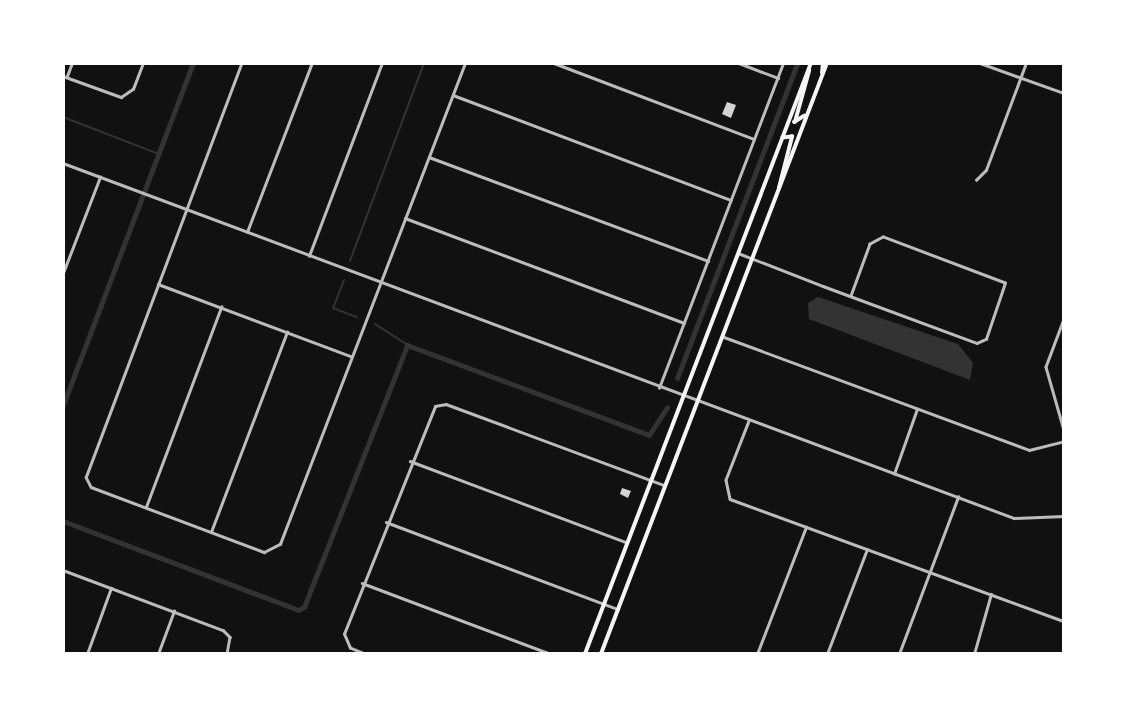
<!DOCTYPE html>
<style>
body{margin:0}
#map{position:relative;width:1127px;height:717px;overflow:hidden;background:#111;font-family:Manrope,sans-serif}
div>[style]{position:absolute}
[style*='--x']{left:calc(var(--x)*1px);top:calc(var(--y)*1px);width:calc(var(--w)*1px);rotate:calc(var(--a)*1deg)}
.water>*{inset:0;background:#333}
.stream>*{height:2px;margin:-1px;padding:0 1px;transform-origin:1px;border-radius:1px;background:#333}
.canal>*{height:5px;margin:-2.5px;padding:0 2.5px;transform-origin:2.5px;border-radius:2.5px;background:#333}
.building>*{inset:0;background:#d3d3d3}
.minor>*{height:2.5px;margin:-1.25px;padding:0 1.25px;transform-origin:1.25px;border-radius:1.25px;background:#bcbcbc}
.tertiary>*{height:2.5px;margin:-1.25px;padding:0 1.25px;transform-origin:1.25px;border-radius:1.25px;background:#bcbcbc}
.secondary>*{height:3.5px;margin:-1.75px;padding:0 1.75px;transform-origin:1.75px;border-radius:1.75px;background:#f5f5f5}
span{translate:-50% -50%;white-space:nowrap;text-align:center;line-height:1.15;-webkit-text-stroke:5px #fff;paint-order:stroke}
.frame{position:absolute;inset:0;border:65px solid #fff;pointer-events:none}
</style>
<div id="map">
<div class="water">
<div style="clip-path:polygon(818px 297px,958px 344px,973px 363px,970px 380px,809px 319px,808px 303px)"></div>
</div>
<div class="stream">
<div style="--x:63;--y:117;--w:103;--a:21.1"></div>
<div style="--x:350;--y:261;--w:211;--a:-69.5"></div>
<div style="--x:344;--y:280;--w:30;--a:111"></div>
<div style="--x:333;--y:308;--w:26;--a:21"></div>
<div style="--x:375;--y:324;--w:38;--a:33"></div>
</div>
<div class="canal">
<div style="--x:677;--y:378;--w:337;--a:-69.1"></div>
<div style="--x:63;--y:405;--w:366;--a:-69.2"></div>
<div style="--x:63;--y:521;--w:251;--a:20.7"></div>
<div style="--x:298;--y:610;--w:7;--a:-27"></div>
<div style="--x:304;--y:607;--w:282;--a:-68.5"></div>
<div style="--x:407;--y:345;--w:258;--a:20.4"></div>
<div style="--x:649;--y:435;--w:33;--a:-57"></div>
</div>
<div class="building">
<div style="clip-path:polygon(727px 102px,736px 105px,731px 118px,722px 114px)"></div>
<div style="clip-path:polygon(622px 488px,631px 491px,628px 498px,620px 494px)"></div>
</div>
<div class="minor">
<div style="--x:242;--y:63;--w:442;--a:110.6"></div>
<div style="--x:86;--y:477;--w:11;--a:63"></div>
<div style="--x:91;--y:487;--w:185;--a:20.6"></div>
<div style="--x:264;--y:552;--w:18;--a:-27"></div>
<div style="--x:280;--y:544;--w:515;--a:-68.96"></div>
<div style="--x:554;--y:63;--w:214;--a:20.8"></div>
<div style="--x:739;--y:63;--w:42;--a:21"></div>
<div style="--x:980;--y:63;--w:89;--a:19.7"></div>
<div style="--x:63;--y:76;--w:62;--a:19.9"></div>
<div style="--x:121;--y:97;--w:14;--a:-34"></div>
<div style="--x:133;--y:89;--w:28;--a:-69"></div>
<div style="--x:67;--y:76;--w:14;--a:-69"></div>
<div style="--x:453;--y:95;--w:297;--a:20.7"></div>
<div style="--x:429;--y:157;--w:298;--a:20.4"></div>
<div style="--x:976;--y:180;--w:14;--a:-45"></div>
<div style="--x:986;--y:170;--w:114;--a:-69.5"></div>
<div style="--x:405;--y:218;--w:298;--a:20.6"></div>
<div style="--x:247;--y:232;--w:181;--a:-69"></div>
<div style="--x:738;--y:253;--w:91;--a:21.2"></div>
<div style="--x:823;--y:286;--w:164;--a:20.3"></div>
<div style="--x:977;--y:343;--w:10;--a:-24"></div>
<div style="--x:986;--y:339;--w:59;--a:-71.3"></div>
<div style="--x:1005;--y:283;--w:130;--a:-159.3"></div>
<div style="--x:883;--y:237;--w:15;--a:152"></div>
<div style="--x:870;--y:244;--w:55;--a:110.1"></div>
<div style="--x:309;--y:256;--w:206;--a:-69.3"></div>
<div style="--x:63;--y:273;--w:103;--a:-68.9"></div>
<div style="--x:158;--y:284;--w:206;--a:20.5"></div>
<div style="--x:1064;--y:319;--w:51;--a:110.6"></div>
<div style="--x:1046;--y:367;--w:66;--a:74.1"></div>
<div style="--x:724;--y:337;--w:325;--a:20.3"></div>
<div style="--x:1029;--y:450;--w:36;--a:-14"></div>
<div style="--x:659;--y:388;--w:348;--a:-69.1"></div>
<div style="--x:749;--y:421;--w:63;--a:111.3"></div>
<div style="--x:726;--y:480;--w:19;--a:78"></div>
<div style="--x:730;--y:499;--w:356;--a:20.1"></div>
<div style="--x:410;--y:461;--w:231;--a:20.6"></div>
<div style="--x:894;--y:474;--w:69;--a:-70.5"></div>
<div style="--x:146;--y:507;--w:214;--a:-69.4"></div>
<div style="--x:386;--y:522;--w:248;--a:20.6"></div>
<div style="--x:211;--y:532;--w:214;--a:-69.2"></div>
<div style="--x:63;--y:570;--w:171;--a:20.6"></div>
<div style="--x:223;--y:630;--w:10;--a:45"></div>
<div style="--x:230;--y:637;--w:17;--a:100"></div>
<div style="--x:362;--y:583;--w:202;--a:20.6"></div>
<div style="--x:87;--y:654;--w:70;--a:-70"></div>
<div style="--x:158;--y:654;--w:46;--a:-69.6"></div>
<div style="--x:365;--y:654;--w:16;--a:-158"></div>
<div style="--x:350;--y:648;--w:15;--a:-113"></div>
<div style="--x:344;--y:634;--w:245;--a:-68.2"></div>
<div style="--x:435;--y:406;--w:11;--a:-10"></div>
<div style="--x:446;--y:404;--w:233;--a:20.4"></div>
<div style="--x:757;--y:654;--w:136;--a:-68.9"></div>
<div style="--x:827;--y:654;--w:112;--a:-69.1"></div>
<div style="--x:899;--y:654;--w:168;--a:-69.4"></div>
<div style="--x:974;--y:654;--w:62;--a:-74.2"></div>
</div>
<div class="tertiary">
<div style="--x:63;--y:163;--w:1015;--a:20.47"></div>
<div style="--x:1014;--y:518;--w:50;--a:-2.3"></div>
</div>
<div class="secondary">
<div style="--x:822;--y:73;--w:10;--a:-84"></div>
<div style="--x:805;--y:116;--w:12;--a:149"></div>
<div style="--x:795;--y:122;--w:53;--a:-74.6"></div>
<div style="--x:779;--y:188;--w:53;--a:-75.7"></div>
<div style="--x:792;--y:137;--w:9;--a:174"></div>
<div style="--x:585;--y:654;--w:633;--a:-69.07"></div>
<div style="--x:601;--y:654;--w:633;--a:-69.07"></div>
</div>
<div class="frame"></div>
</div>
